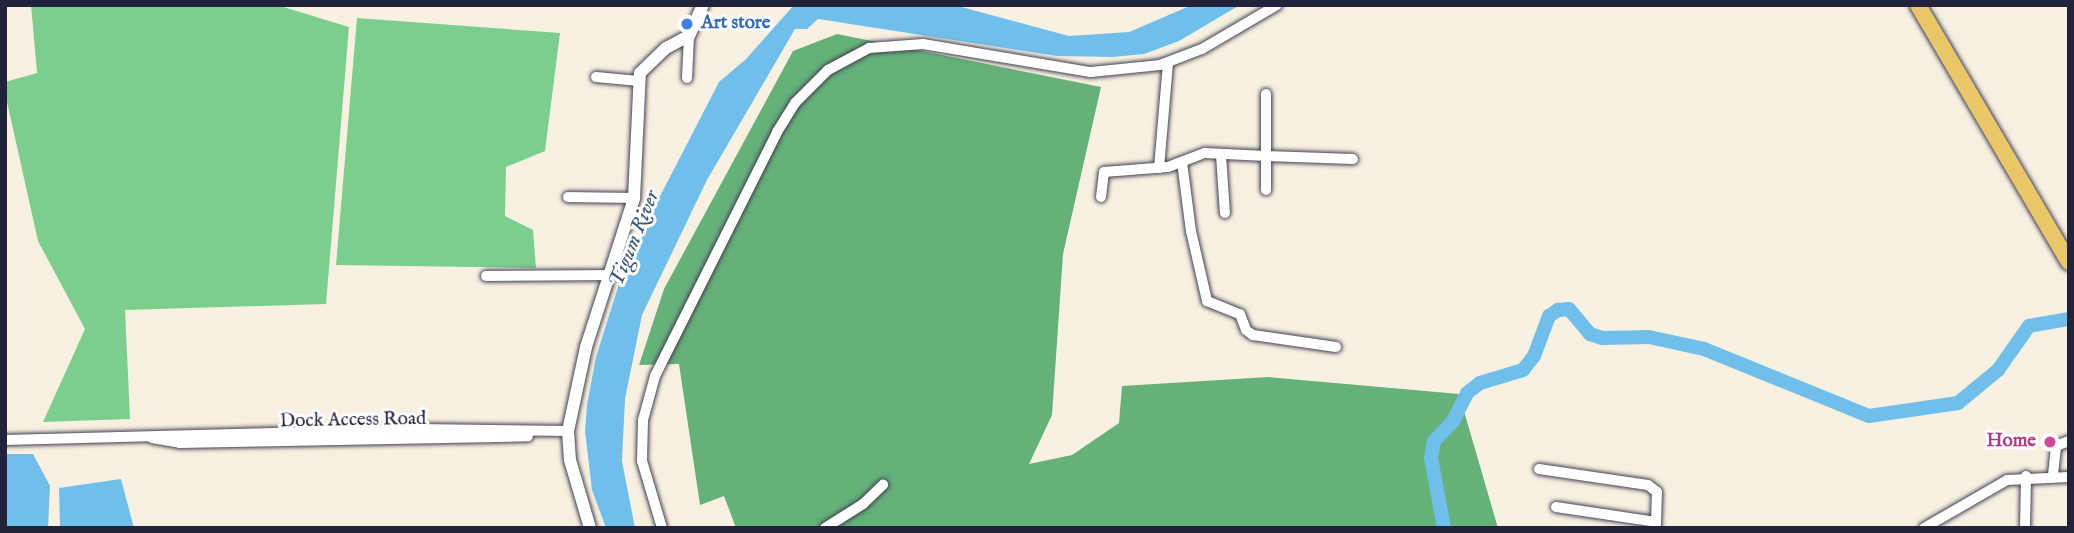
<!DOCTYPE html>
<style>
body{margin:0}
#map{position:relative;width:2074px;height:533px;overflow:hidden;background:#f8f0e1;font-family:"IM FELL English",serif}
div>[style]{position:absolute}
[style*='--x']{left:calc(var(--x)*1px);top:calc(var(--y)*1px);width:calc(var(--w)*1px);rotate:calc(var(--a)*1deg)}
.green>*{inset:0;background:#7cce8f}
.forest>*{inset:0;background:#65b17a}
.water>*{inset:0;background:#70bfeb}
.river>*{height:14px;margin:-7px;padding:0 7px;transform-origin:7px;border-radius:7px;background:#70bfeb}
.roads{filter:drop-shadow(0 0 2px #424154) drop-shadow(0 0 2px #424154)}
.minor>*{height:10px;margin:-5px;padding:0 5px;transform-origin:5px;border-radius:5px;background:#fff}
.tertiary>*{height:12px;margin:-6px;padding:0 6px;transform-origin:6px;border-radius:6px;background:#fff}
.primary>*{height:16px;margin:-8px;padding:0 8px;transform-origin:8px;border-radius:8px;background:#e9c769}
.dots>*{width:19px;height:19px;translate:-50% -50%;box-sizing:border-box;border:4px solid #fff;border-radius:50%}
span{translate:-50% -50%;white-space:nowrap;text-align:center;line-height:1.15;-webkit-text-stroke:6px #fff;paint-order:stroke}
.shop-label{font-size:19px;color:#366cbe;font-weight:700}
.left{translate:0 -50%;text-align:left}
.street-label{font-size:19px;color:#22223b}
.hotel-label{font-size:19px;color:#b23c85;font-weight:700}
.right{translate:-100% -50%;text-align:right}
.water-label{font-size:21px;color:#3d5979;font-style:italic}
.frame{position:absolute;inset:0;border:7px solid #22223b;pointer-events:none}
</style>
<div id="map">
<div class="green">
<div style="clip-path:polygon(31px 5px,277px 5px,349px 27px,326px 304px,125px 310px,130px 419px,43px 422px,85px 329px,38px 241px,5px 93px,5px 82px,37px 73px)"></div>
<div style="clip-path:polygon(357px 18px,560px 33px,545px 151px,506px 167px,505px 216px,533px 230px,536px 268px,336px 265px)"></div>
</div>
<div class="forest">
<div style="clip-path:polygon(837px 34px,1101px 87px,1063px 254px,1052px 415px,1029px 464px,1072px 455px,1119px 423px,1122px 386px,1268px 377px,1459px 394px,1498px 528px,736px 528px,724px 496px,700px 505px,679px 364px,639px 365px,664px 289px,793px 51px)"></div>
</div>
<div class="water">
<div style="clip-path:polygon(794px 5px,954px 5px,1069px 36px,1129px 32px,1192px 5px,1240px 5px,1179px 41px,1144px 54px,1113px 57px,1057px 56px,818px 19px,807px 29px,795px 29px,707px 180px,642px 315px,625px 399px,622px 461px,635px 528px,606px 528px,592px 490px,585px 431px,587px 405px,596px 357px,626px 262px,719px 82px,746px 59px)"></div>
<div style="clip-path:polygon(5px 454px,33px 454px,50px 486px,48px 528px,5px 528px)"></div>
<div style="clip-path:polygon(121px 479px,134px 528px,60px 528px,59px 488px)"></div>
</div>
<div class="river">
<div style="--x:1444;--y:528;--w:71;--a:-100.5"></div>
<div style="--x:1431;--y:458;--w:17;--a:-80"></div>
<div style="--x:1434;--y:441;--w:28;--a:-46"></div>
<div style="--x:1453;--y:421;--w:31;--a:-63"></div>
<div style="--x:1467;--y:393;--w:16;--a:-38"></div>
<div style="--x:1480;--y:383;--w:45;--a:-16.8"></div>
<div style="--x:1523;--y:370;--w:18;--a:-52"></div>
<div style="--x:1534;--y:356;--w:43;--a:-69.4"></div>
<div style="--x:1549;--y:316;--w:11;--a:-34"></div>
<div style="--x:1558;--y:310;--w:11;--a:-5"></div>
<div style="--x:1569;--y:309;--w:33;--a:50"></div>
<div style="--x:1590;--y:334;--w:13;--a:18"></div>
<div style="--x:1602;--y:338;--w:47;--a:-1.2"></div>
<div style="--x:1649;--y:337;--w:56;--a:12.3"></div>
<div style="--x:1704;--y:349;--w:178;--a:22.1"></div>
<div style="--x:1869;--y:416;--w:90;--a:-8.3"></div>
<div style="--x:1958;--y:403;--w:52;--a:-39.5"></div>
<div style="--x:1998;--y:370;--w:54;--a:-54.8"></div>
<div style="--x:2029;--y:326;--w:41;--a:-9.9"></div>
</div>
<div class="roads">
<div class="minor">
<div style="--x:596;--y:77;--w:43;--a:5.3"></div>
<div style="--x:687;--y:78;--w:42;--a:-87.3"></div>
<div style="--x:1221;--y:155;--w:58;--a:86.1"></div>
<div style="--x:1182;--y:162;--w:70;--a:82.6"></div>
<div style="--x:1191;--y:231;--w:72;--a:77.1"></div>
<div style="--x:1207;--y:301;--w:35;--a:22"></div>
<div style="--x:1240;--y:314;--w:17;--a:69"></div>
<div style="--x:1246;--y:330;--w:9;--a:36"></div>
<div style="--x:1253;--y:335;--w:84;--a:8.2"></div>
<div style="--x:1159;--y:168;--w:106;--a:-85.1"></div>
<div style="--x:1266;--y:190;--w:34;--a:-90"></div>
<div style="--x:1266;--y:156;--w:87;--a:2"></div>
<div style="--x:568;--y:197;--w:66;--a:0.9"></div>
<div style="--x:1101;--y:197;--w:25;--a:-83"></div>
<div style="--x:1104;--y:172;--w:64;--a:-4.5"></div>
<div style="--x:1168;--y:167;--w:40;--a:-21"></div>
<div style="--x:1205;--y:153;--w:61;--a:2.8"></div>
<div style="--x:1266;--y:156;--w:62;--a:-90"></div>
<div style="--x:486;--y:276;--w:122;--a:-0.5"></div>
<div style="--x:152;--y:438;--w:27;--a:10"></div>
<div style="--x:179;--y:443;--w:349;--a:-1.1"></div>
<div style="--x:5;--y:440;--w:412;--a:-1.5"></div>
<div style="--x:417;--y:429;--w:151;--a:0.8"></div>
<div style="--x:1539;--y:469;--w:110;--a:8.4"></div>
<div style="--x:1648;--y:485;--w:11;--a:38"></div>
<div style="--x:1657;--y:492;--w:36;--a:92"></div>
<div style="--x:2053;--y:475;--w:29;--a:-84"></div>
<div style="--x:2056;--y:446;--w:14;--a:-21"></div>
<div style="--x:1556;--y:507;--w:101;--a:8.5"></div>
<div style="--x:662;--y:528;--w:70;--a:-106.6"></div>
<div style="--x:642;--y:461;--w:41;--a:-88.6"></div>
<div style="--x:643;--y:420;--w:46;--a:-74.7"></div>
<div style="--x:655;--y:376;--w:273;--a:-63.4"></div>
<div style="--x:777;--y:132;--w:34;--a:-58"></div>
<div style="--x:795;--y:103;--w:47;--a:-45"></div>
<div style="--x:828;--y:70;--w:47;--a:-28.2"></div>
<div style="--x:869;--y:48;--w:54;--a:-4.2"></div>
<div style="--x:923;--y:44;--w:170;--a:9.5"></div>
<div style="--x:1091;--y:72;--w:69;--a:-5.8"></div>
<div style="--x:1160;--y:65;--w:45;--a:-20.9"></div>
<div style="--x:1202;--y:49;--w:87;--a:-30.4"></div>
<div style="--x:825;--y:528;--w:45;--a:-32.3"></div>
<div style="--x:863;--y:504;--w:28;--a:-44"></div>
<div style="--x:1924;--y:528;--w:96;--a:-30"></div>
<div style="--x:2007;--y:480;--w:62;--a:-2.8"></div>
<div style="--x:2025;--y:528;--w:52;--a:-88.9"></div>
</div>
<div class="tertiary">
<div style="--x:590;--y:528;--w:71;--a:-106.4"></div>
<div style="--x:570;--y:460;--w:29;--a:-94"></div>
<div style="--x:568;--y:431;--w:86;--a:-77.9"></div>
<div style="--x:586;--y:347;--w:157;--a:-72.1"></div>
<div style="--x:634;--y:198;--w:125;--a:-87.3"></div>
<div style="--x:640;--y:73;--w:36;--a:-44"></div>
<div style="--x:666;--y:48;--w:26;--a:-28"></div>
<div style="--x:689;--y:36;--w:34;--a:-66"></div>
</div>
<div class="primary">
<div style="--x:1918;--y:5;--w:298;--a:59.6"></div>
</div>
</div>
<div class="dots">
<div style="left:687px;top:24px;background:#3f7fe0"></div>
<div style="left:2050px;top:442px;background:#d1479c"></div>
</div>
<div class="shop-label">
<span class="left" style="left:701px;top:24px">Art store</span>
</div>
<div class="street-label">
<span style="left:353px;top:421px;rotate:-1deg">Dock Access Road</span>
</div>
<div class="hotel-label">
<span class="right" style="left:2036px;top:442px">Home</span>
</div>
<div class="water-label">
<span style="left:635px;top:239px;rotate:-68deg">Tigum River</span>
</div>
<div class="frame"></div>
</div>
